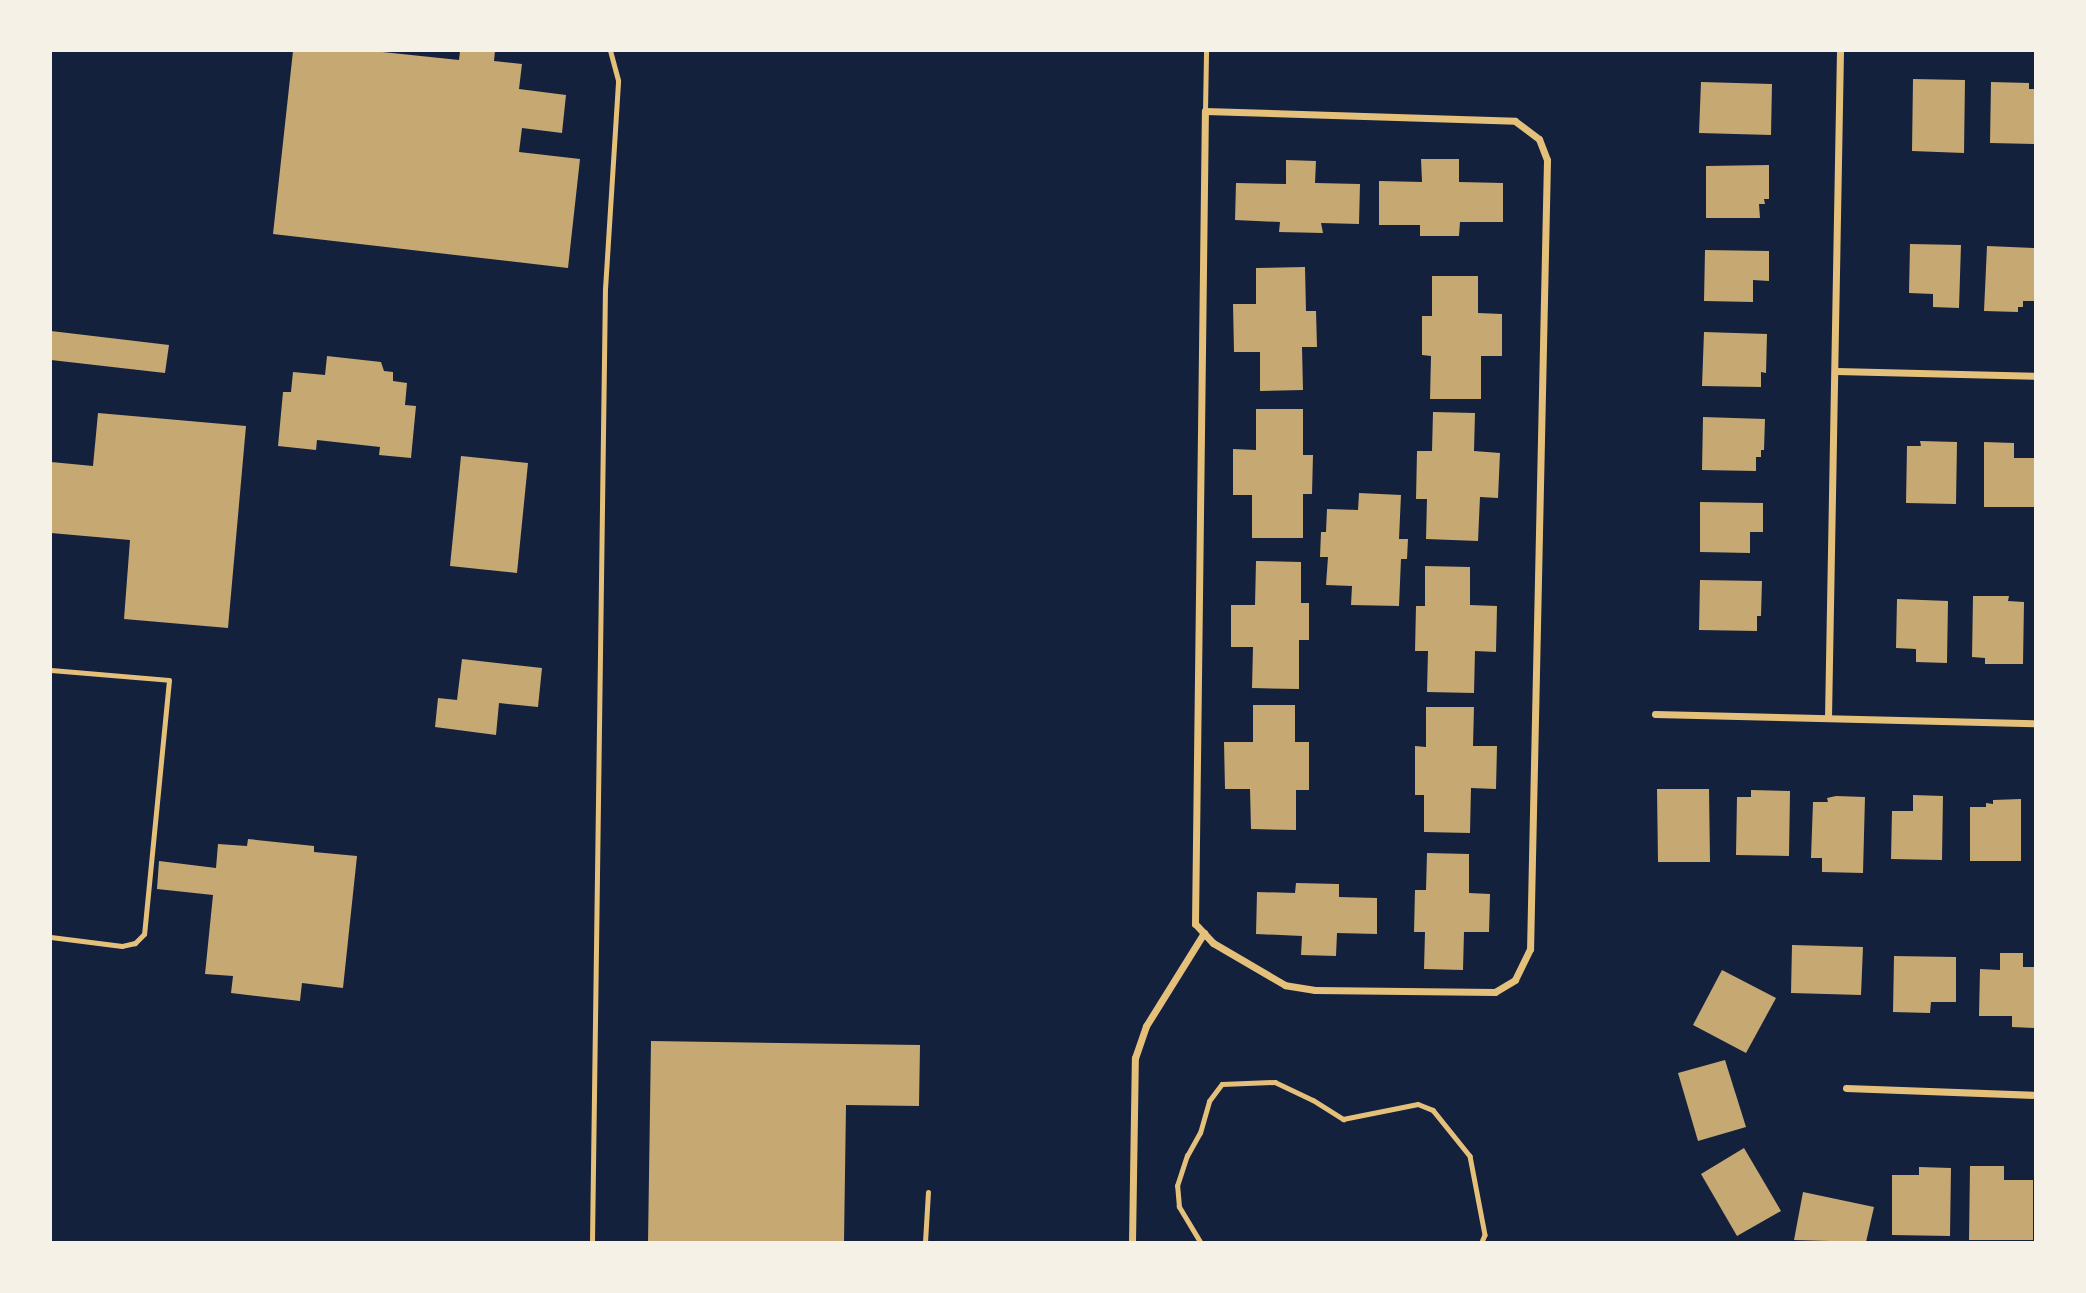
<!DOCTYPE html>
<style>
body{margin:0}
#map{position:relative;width:2086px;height:1293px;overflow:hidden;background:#14213d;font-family:"Work Sans",sans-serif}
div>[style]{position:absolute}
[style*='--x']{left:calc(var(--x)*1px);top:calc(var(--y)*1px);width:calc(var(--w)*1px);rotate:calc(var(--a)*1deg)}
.building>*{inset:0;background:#c6a872}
.path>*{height:4.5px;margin:-2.25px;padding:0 2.25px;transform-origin:2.25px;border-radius:2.25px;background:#e5c07b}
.service>*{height:5px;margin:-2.5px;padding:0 2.5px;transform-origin:2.5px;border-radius:2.5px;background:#e5c07b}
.minor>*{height:7px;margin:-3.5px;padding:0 3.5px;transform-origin:3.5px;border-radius:3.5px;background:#e5c07b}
span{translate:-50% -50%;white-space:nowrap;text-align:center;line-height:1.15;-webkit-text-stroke:5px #f6f1e7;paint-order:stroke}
.frame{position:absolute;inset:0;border:52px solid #f6f1e7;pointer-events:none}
</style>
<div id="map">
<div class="building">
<div style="clip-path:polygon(293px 51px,373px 51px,459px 60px,460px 51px,495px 51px,494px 61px,522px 64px,519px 89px,566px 95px,562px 133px,522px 128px,519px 152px,580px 159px,568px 268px,273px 234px)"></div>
<div style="clip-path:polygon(1913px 79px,1965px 80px,1964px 153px,1912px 151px)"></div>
<div style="clip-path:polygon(1701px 82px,1772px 84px,1771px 135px,1699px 133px)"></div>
<div style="clip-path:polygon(1991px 82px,2029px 83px,2029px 89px,2035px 89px,2035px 144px,1990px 143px)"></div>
<div style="clip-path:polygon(1421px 159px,1459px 159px,1459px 182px,1503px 183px,1503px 222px,1460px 222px,1459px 236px,1420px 236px,1420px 225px,1379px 225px,1379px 181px,1422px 182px)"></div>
<div style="clip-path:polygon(1286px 160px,1316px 161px,1315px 183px,1360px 184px,1359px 224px,1321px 223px,1323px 233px,1279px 232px,1280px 222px,1235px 220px,1236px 183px,1286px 184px)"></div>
<div style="clip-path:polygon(1769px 165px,1769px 199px,1764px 199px,1765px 204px,1759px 204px,1760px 218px,1706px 218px,1706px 166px)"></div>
<div style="clip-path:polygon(1910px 244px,1961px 245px,1959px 308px,1933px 307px,1933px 294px,1909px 293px)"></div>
<div style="clip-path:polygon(1987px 246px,2035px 248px,2035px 301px,2023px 301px,2023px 307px,2018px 307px,2018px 312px,1984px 311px)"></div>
<div style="clip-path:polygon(1705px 250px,1769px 251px,1769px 281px,1753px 280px,1753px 302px,1704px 301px)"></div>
<div style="clip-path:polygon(1305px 267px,1306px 311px,1316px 311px,1317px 347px,1302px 347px,1303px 390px,1260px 391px,1260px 352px,1234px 352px,1233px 304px,1256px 304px,1256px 268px)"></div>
<div style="clip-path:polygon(1432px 276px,1478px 276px,1478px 313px,1502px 314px,1502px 356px,1481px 356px,1481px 399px,1430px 399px,1431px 356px,1422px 355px,1422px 316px,1432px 316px)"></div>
<div style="clip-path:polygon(51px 331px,169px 345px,165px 373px,51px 360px)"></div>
<div style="clip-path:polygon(1704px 332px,1767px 334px,1766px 373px,1761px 372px,1761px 387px,1702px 386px)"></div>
<div style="clip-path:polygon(327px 356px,381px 362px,384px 371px,393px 372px,393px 381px,407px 383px,405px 405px,416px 406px,411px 458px,379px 455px,380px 447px,317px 440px,316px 450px,278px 446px,283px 392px,291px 392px,293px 372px,325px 375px)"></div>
<div style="clip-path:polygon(1256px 409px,1303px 409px,1303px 455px,1313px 455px,1312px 494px,1303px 494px,1303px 538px,1252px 538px,1252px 495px,1233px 495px,1233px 449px,1256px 450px)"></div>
<div style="clip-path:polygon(1433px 412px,1475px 413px,1474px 451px,1500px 453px,1498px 498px,1480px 497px,1478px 541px,1426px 539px,1427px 499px,1416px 499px,1417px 451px,1432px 451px)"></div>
<div style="clip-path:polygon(98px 413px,246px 426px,228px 628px,124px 619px,130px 540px,51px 533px,51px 462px,93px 466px)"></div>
<div style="clip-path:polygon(1703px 417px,1765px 419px,1764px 450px,1761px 450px,1761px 457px,1756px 457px,1756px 471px,1702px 470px)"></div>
<div style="clip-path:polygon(1920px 441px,1957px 442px,1956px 504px,1906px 503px,1907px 446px,1921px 446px)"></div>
<div style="clip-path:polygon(1984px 442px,2014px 443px,2014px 458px,2035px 458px,2035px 507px,1984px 507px)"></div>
<div style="clip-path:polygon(461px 456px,528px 463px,517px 573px,450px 566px)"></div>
<div style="clip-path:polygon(1359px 493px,1401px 495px,1399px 539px,1408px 539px,1407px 559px,1401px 559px,1399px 606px,1351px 605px,1352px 586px,1326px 585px,1328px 557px,1320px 557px,1321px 532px,1326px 532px,1327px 509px,1358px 510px)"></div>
<div style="clip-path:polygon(1700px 502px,1763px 503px,1763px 532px,1750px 532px,1750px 553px,1700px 552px)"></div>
<div style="clip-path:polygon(1256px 561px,1301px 562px,1301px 603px,1309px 603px,1309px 640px,1299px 640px,1299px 689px,1252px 688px,1253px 647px,1231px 647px,1231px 605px,1255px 605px)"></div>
<div style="clip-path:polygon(1425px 566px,1470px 567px,1470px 605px,1497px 606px,1496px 652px,1475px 651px,1474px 693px,1427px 692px,1428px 651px,1415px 651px,1416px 606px,1425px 606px)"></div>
<div style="clip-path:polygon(1700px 580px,1762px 581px,1761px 616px,1757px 616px,1757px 631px,1699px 630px)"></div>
<div style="clip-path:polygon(1973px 596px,2009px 596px,2008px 601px,2024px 602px,2023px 664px,1985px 664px,1985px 658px,1972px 657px)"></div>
<div style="clip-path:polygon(1897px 599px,1948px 601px,1947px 663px,1916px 662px,1916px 649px,1896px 648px)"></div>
<div style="clip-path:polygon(462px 659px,542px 668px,538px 707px,499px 703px,496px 735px,435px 727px,438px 698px,457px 700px)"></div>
<div style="clip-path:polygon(1253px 705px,1295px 705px,1295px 742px,1309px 742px,1309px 790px,1296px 790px,1296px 830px,1251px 829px,1250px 789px,1225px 789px,1224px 742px,1253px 742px)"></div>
<div style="clip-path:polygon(1426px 707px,1474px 707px,1473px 746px,1497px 746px,1496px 789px,1471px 788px,1470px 833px,1424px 832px,1424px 795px,1415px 795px,1415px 746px,1426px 747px)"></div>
<div style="clip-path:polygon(1657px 789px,1709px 789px,1710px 862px,1658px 862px)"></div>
<div style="clip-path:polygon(1751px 790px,1790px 791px,1789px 856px,1736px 855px,1737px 797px,1751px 797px)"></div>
<div style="clip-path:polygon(1913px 795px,1943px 796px,1942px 860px,1891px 859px,1892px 811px,1913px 811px)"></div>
<div style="clip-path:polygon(1836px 796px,1865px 797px,1863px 873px,1822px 872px,1822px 858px,1811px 858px,1813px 802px,1828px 802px,1827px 798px)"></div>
<div style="clip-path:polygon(2021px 799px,2021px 861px,1970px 861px,1970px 807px,1986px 807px,1986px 803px,1993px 804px,1993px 800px)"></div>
<div style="clip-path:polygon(248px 839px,314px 846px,314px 852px,357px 856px,343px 988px,302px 983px,300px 1001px,231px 993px,233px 976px,205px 974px,213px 895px,157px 889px,159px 861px,216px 868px,218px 844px,247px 846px)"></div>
<div style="clip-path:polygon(1427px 853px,1469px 854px,1469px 893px,1490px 894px,1489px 932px,1464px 932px,1463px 970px,1424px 969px,1425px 932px,1414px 932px,1415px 890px,1426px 890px)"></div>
<div style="clip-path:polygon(1296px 883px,1339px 884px,1339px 897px,1377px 898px,1377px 934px,1337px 933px,1336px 956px,1301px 955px,1302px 936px,1256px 934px,1257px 892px,1295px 893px)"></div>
<div style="clip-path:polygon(1792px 945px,1863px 947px,1861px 995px,1791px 993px)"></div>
<div style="clip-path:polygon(2000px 953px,2023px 953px,2023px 967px,2035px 967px,2035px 1028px,2012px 1027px,2012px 1016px,1979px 1016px,1980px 969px,2000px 970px)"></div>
<div style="clip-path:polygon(1894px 956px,1956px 957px,1956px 1002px,1931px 1002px,1930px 1013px,1893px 1012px)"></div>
<div style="clip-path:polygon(1722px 970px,1776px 998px,1746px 1053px,1693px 1025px)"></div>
<div style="clip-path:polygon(651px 1041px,920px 1045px,919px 1106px,846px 1105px,844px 1242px,648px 1242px)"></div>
<div style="clip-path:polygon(1725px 1060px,1746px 1127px,1698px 1141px,1678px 1073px)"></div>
<div style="clip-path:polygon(1744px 1148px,1781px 1211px,1737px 1236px,1701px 1174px)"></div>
<div style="clip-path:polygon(1970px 1166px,2004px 1166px,2004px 1180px,2033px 1180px,2033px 1240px,1969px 1240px)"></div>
<div style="clip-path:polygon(1919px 1167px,1951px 1168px,1950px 1236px,1892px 1235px,1892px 1175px,1919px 1175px)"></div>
<div style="clip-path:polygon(1803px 1192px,1874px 1207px,1866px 1242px,1794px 1240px)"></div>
</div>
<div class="path">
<div style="--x:1200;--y:1242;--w:41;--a:-121"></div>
<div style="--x:1179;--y:1207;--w:21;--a:-95"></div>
<div style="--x:1177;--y:1186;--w:32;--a:-72"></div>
<div style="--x:1187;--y:1156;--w:26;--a:-61"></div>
<div style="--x:1200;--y:1133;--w:33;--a:-74"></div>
<div style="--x:1209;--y:1101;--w:21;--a:-53"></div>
<div style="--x:1222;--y:1084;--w:53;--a:-2.2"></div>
<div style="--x:1275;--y:1082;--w:42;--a:25.3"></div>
<div style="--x:1313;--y:1100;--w:36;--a:32"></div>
<div style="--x:1343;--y:1119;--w:76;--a:-11.3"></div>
<div style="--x:1418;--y:1104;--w:16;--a:22"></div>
<div style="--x:1433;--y:1110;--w:59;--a:51.2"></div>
<div style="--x:1470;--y:1156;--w:80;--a:79.2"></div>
<div style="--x:1485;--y:1235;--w:8;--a:113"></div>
</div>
<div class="service">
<div style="--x:1205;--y:111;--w:60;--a:-89"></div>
<div style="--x:51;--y:670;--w:118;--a:4.8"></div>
<div style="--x:169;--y:680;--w:255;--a:95.6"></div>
<div style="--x:144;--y:934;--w:13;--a:135"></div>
<div style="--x:135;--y:943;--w:13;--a:167"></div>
<div style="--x:122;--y:946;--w:72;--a:-172.8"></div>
<div style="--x:592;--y:1242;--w:953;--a:-89.22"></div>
<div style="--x:605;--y:289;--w:209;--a:-86.4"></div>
<div style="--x:618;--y:80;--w:30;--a:-105"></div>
<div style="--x:925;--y:1242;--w:50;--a:-86.6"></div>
</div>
<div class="minor">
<div style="--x:1205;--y:111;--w:310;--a:1.8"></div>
<div style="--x:1515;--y:121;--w:30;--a:37"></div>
<div style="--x:1539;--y:139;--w:22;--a:69"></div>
<div style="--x:1547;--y:160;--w:789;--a:91.23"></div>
<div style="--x:1530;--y:949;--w:34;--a:116"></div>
<div style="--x:1515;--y:980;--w:23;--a:149"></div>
<div style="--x:1495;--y:992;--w:180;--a:-179.4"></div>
<div style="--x:1315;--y:990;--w:30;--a:-171"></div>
<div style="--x:1285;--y:985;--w:83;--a:-149.7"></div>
<div style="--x:1213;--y:943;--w:26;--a:-133"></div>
<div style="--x:1195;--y:924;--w:813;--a:-89.3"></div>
<div style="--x:1836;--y:371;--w:199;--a:1.4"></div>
<div style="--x:1655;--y:714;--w:380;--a:1.4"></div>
<div style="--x:1828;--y:718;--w:667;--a:-88.97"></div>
<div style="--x:1846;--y:1088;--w:189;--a:2.1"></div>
<div style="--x:1132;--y:1242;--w:184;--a:-89.1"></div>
<div style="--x:1135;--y:1058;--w:34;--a:-71"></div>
<div style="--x:1146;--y:1026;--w:110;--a:-58.1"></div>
</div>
<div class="frame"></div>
</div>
